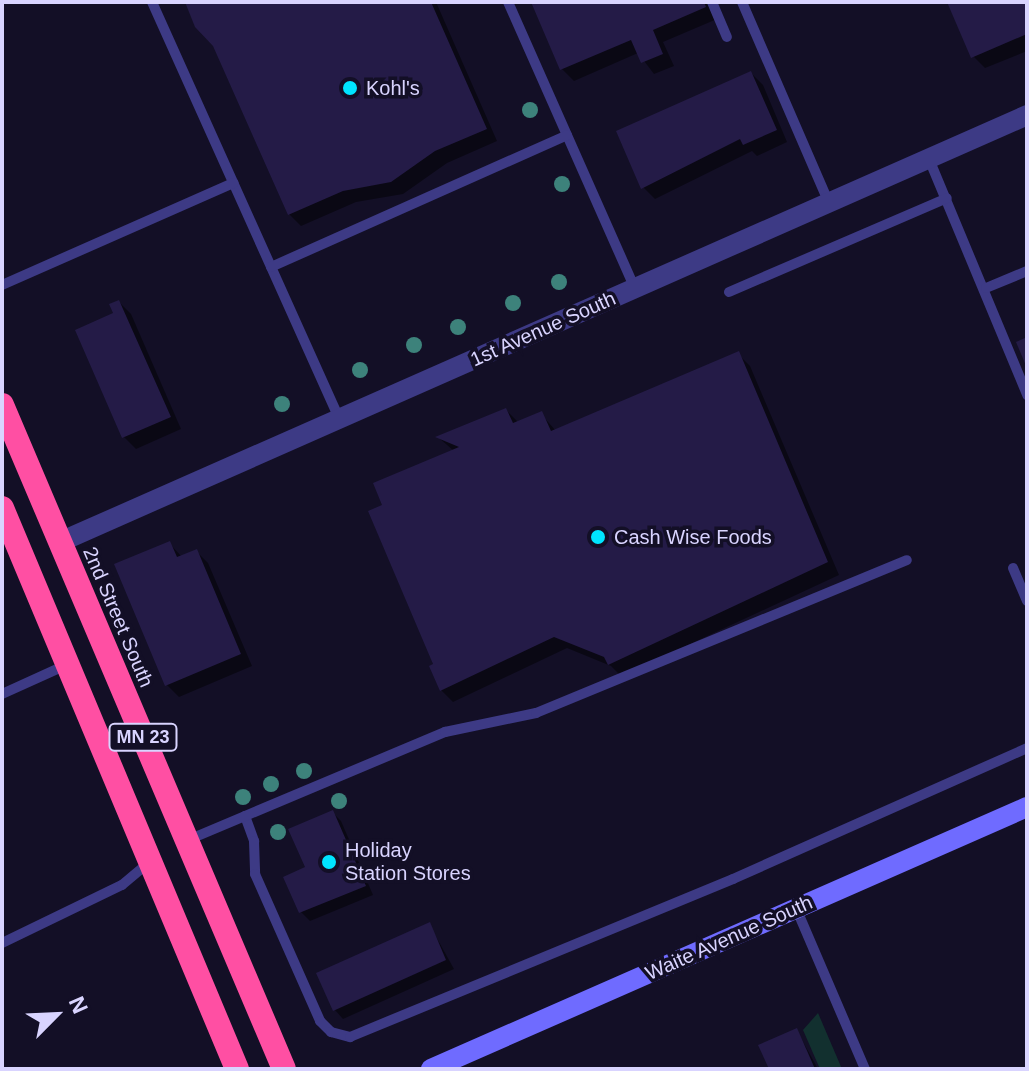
<!DOCTYPE html>
<style>
body{margin:0}
#map{position:relative;width:1029px;height:1071px;overflow:hidden;background:#130f26;font-family:Helvetica,sans-serif}
div>[style]{position:absolute}
[style*='--x']{left:calc(var(--x)*1px);top:calc(var(--y)*1px);width:calc(var(--w)*1px);rotate:calc(var(--a)*1deg)}
.green>*{inset:0;background:#12302f}
.shadow>*{inset:0;background:#0007}
.building>*{inset:0;background:#241b47}
.lane>*{height:10px;margin:-5px;padding:0 5px;transform-origin:5px;border-radius:5px;background:#3d3a85}
.street>*{height:20px;margin:-10px;padding:0 10px;transform-origin:10px;border-radius:10px;background:#3d3a85}
.secondary>*{height:20px;margin:-10px;padding:0 10px;transform-origin:10px;border-radius:10px;background:#6f6bff}
.highway>*{height:24px;margin:-12px;padding:0 12px;transform-origin:12px;border-radius:12px;background:#ff4fa3}
.trees>*{width:16px;height:16px;margin:-8px;border-radius:50%;background:#3d827b}
.dots>*{width:22px;height:22px;translate:-50% -50%;box-sizing:border-box;border:4px solid #130f26;border-radius:50%}
span{translate:-50% -50%;white-space:nowrap;text-align:center;line-height:1.15;-webkit-text-stroke:7px #130f26;paint-order:stroke}
.shield-label span{padding:2px 6px;background:#130f26;border:2px solid;border-radius:6px;-webkit-text-stroke-width:0}
.shield-label{font-size:18px;color:#d9d4ff;font-weight:700}
.poi-label{font-size:20px;color:#d9d4ff}
.left{translate:0 -50%;text-align:left}
.street-label{font-size:20px;color:#d9d4ff}
.frame{position:absolute;inset:0;border:4px solid #d9d4ff;pointer-events:none}
.north{position:absolute;left:16px;top:975px;width:80px;height:80px;-webkit-text-stroke:6px #130f26;paint-order:stroke;rotate:66deg;font-size:22px;font-weight:700;line-height:32px;text-align:center;color:#d9d4ff}
.north::after{content:'';display:block;margin:auto;width:28px;height:36px;background:#d9d4ff;clip-path:polygon(50% 0,100% 100%,50% 72%,0 100%)}
</style>
<div id="map">
<div class="green">
<div style="clip-path:polygon(818px 1013px,842px 1069px,820px 1069px,803px 1030px)"></div>
</div>
<div class="shadow">
<div style="clip-path:polygon(187px 2px,436px 2px,497px 141px,447px 163px,403px 194px,356px 202px,301px 226px,289px 214px,214px 45px)"></div>
<div style="clip-path:polygon(533px 2px,710px 2px,717px 19px,663px 42px,674px 66px,654px 74px,638px 53px,574px 81px,562px 69px)"></div>
<div style="clip-path:polygon(949px 2px,1027px 2px,1027px 51px,985px 68px,973px 56px)"></div>
<div style="clip-path:polygon(751px 73px,763px 85px,787px 142px,757px 156px,752px 151px,655px 199px,643px 187px)"></div>
<div style="clip-path:polygon(119px 302px,131px 314px,181px 429px,136px 449px,124px 437px)"></div>
<div style="clip-path:polygon(738px 354px,750px 366px,839px 575px,621px 676px,611px 666px,567px 648px,453px 702px,441px 690px,385px 507px,454px 451px,439px 438px,506px 410px,519px 423px,541px 414px,556px 431px)"></div>
<div style="clip-path:polygon(169px 543px,182px 557px,196px 551px,208px 563px,252px 666px,179px 697px,167px 685px)"></div>
<div style="clip-path:polygon(332px 812px,341px 821px,373px 895px,310px 921px,301px 912px,308px 868px)"></div>
<div style="clip-path:polygon(429px 924px,454px 969px,343px 1019px,335px 1010px)"></div>
<div style="clip-path:polygon(797px 1031px,818px 1069px,771px 1069px)"></div>
</div>
<div class="building">
<div style="clip-path:polygon(185px 2px,431px 2px,487px 129px,435px 151px,391px 182px,343px 191px,288px 215px,213px 46px,195px 27px)"></div>
<div style="clip-path:polygon(531px 2px,704px 2px,706px 7px,653px 30px,663px 54px,641px 63px,631px 40px,560px 70px)"></div>
<div style="clip-path:polygon(947px 2px,1027px 2px,1027px 34px,971px 58px)"></div>
<div style="clip-path:polygon(751px 71px,777px 130px,743px 145px,740px 139px,641px 189px,616px 131px)"></div>
<div style="clip-path:polygon(119px 300px,171px 417px,122px 438px,75px 330px,113px 313px,109px 304px)"></div>
<div style="clip-path:polygon(1027px 337px,1027px 368px,1016px 342px)"></div>
<div style="clip-path:polygon(739px 351px,828px 562px,608px 665px,604px 657px,554px 637px,440px 691px,429px 666px,433px 664px,368px 511px,382px 505px,373px 483px,459px 447px,435px 437px,506px 408px,513px 423px,542px 411px,551px 431px)"></div>
<div style="clip-path:polygon(170px 541px,177px 557px,197px 549px,241px 654px,165px 686px,114px 564px)"></div>
<div style="clip-path:polygon(333px 810px,366px 886px,299px 913px,283px 877px,305px 867px,288px 829px)"></div>
<div style="clip-path:polygon(430px 922px,446px 960px,333px 1011px,316px 973px)"></div>
<div style="clip-path:polygon(797px 1028px,815px 1069px,769px 1069px,758px 1045px)"></div>
</div>
<div class="lane">
<div style="--x:152;--y:2;--w:457;--a:65.8"></div>
<div style="--x:508;--y:2;--w:313;--a:66.1"></div>
<div style="--x:712;--y:2;--w:38;--a:67"></div>
<div style="--x:742;--y:2;--w:219;--a:66.6"></div>
<div style="--x:929;--y:159;--w:256;--a:67.4"></div>
<div style="--x:271;--y:267;--w:324;--a:-24"></div>
<div style="--x:2;--y:285;--w:253;--a:-23.8"></div>
<div style="--x:986;--y:288;--w:44;--a:-22.5"></div>
<div style="--x:729;--y:292;--w:237;--a:-23.3"></div>
<div style="--x:1013;--y:568;--w:36;--a:67"></div>
<div style="--x:2;--y:694;--w:70;--a:-24.4"></div>
<div style="--x:245;--y:816;--w:27;--a:70"></div>
<div style="--x:254;--y:841;--w:33;--a:88"></div>
<div style="--x:255;--y:874;--w:161;--a:66.1"></div>
<div style="--x:320;--y:1021;--w:16;--a:45"></div>
<div style="--x:331;--y:1032;--w:20;--a:15"></div>
<div style="--x:350;--y:1037;--w:414;--a:-22.4"></div>
<div style="--x:733;--y:879;--w:322;--a:-24"></div>
<div style="--x:188;--y:840;--w:279;--a:-22.8"></div>
<div style="--x:445;--y:732;--w:93;--a:-11.8"></div>
<div style="--x:536;--y:713;--w:401;--a:-22.4"></div>
<div style="--x:796;--y:908;--w:175;--a:66.8"></div>
<div style="--x:2;--y:943;--w:133;--a:-25.8"></div>
<div style="--x:122;--y:885;--w:35;--a:-40"></div>
</div>
<div class="street">
<div style="--x:60;--y:542;--w:1057;--a:-23.82"></div>
</div>
<div class="secondary">
<div style="--x:431;--y:1069;--w:651;--a:-23.73"></div>
</div>
<div class="highway">
<div style="--x:2;--y:405;--w:721;--a:66.99"></div>
<div style="--x:2;--y:508;--w:608;--a:67.27"></div>
</div>
<div class="trees">
<div style="left:530px;top:110px"></div>
<div style="left:562px;top:184px"></div>
<div style="left:559px;top:282px"></div>
<div style="left:513px;top:303px"></div>
<div style="left:458px;top:327px"></div>
<div style="left:414px;top:345px"></div>
<div style="left:360px;top:370px"></div>
<div style="left:282px;top:404px"></div>
<div style="left:304px;top:771px"></div>
<div style="left:271px;top:784px"></div>
<div style="left:243px;top:797px"></div>
<div style="left:339px;top:801px"></div>
<div style="left:278px;top:832px"></div>
</div>
<div class="dots">
<div style="left:350px;top:88px;background:#00e5ff"></div>
<div style="left:598px;top:537px;background:#00e5ff"></div>
<div style="left:329px;top:862px;background:#00e5ff"></div>
</div>
<div class="shield-label">
<span style="left:143px;top:737px">MN 23</span>
</div>
<div class="poi-label">
<span class="left" style="left:366px;top:88px">Kohl's</span>
<span class="left" style="left:614px;top:537px">Cash Wise Foods</span>
<span class="left" style="left:345px;top:862px">Holiday<br>Station Stores</span>
</div>
<div class="street-label">
<span style="left:543px;top:329px;rotate:-24deg">1st Avenue South</span>
<span style="left:118px;top:617px;rotate:67deg">2nd Street South</span>
<span style="left:729px;top:938px;rotate:-24deg">Waite Avenue South</span>
</div>
<div class="frame"></div>
<div class="north">N</div>
</div>
